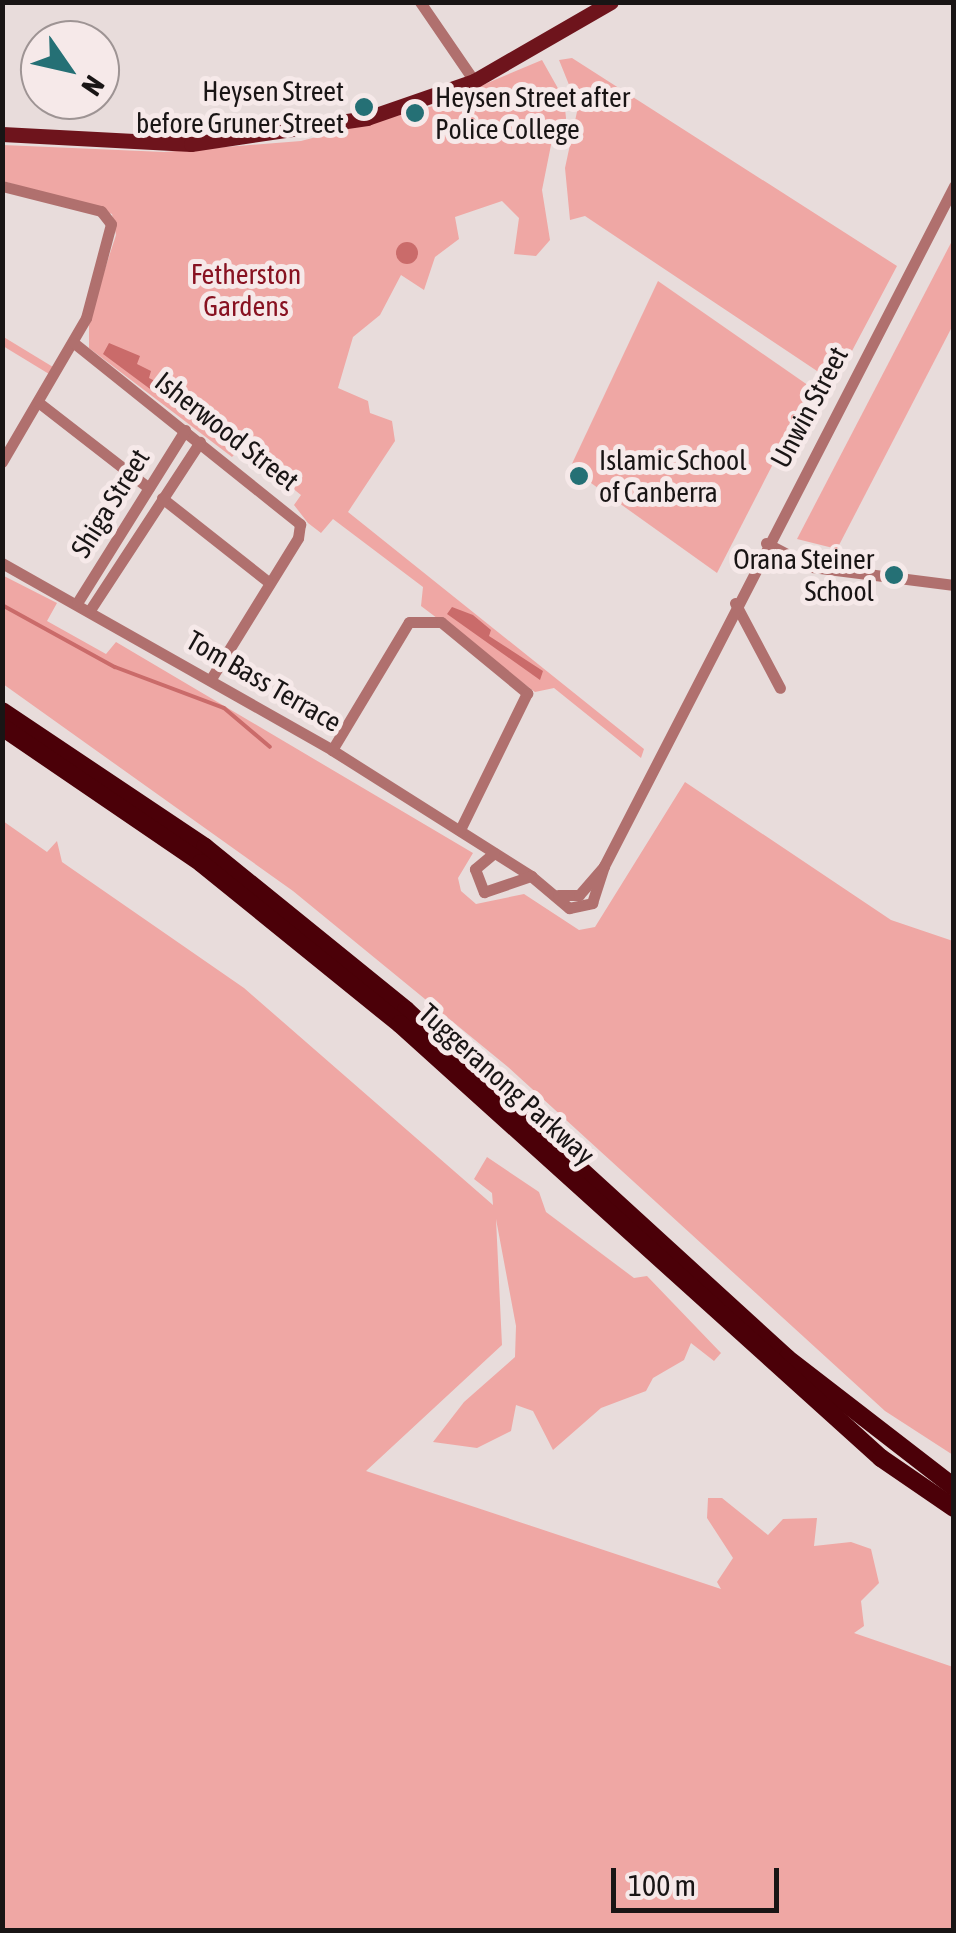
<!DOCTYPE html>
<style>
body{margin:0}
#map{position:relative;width:956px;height:1933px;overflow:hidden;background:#e8dcdb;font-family:"Asap Condensed",sans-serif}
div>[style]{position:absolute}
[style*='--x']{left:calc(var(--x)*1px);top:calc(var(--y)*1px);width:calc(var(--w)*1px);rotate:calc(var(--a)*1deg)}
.green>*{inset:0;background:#efa7a4}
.water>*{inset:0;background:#ca6b6a}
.round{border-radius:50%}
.stream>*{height:4px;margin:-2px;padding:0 2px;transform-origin:2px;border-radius:2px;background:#ca6b6a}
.minor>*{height:11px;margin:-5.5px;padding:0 5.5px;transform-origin:5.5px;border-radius:5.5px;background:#b0706e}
.major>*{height:15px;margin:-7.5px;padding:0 7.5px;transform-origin:7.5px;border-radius:7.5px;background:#6e141c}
.highway>*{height:18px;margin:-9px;padding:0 9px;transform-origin:9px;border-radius:9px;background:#4b0008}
.dots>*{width:28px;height:28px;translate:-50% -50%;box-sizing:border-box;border:5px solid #f6e9e9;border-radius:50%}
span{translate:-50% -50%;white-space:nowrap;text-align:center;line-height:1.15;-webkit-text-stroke:10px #f6e9e9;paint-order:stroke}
.poi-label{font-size:28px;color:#191515}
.right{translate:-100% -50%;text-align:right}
.left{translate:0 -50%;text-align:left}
.park-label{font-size:28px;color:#881221}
.street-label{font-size:28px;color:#191515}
.frame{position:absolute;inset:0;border:5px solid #191515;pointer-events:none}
.north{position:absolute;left:20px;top:20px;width:100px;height:100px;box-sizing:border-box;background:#f6e9e9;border:2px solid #9e9494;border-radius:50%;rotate:124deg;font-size:28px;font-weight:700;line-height:40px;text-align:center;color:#191515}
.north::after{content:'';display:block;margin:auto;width:35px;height:45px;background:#257075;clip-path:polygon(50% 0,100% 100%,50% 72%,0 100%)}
.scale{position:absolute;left:611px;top:1868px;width:168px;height:45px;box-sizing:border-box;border:5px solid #191515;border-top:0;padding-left:12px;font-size:30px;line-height:35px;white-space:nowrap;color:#191515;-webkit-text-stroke:8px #f6e9e9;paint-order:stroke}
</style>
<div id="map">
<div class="green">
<div style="clip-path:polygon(572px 58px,897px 266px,835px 383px,585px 216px,570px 220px,565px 168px,578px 107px,559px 60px)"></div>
<div style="clip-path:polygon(542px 60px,564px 99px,566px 118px,564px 135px,553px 135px,542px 190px,550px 240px,536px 256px,514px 254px,519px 218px,502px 201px,455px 217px,459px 239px,435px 257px,424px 290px,401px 275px,380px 315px,353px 337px,338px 388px,368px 401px,370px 413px,392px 421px,395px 441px,348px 512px,644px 749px,641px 758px,554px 688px,535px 692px,421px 606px,423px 587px,333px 519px,321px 533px,308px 523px,294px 505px,301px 495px,241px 447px,232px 457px,89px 348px,89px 318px,116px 235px,112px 214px,3px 181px,3px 145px,164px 152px,301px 141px,433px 106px)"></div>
<div style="clip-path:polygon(953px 239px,953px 325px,837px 549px,797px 539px)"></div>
<div style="clip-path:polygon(658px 281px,812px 388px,717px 573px,570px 468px)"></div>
<div style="clip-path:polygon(2px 336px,53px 367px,49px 374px,3px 346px)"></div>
<div style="clip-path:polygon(2px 575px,57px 603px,47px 621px,106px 654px,116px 642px,473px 853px,458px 878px,461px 891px,476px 904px,524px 894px,579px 930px,595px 927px,685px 782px,891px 920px,953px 941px,953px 1455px,885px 1411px,508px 1067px,293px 891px,3px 684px)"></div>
<div style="clip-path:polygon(3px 821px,47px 852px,57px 841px,62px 862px,244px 988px,493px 1205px,492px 1193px,474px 1179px,487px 1157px,539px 1192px,546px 1212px,634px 1278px,647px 1276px,721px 1353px,714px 1361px,691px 1343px,684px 1360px,653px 1378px,646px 1391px,601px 1408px,553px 1450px,533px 1411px,516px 1405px,511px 1431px,477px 1448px,433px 1442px,464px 1402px,515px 1357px,516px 1326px,496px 1219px,502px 1345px,366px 1471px,721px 1589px,717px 1582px,733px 1558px,707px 1518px,708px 1498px,722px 1498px,768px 1535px,783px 1519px,817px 1518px,814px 1546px,851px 1542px,871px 1549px,879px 1583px,861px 1601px,864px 1626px,854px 1633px,953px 1667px,953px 1930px,3px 1930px)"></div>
</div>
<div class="water">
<div class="round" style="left:396px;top:242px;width:22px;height:22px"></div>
<div style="clip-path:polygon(109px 343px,140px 356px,137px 364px,151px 371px,149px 378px,195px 401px,239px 434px,237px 441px,212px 435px,103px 354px)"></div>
<div style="clip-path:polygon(452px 607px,473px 615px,491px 630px,489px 636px,543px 671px,540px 680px,447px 614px)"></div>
</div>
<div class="stream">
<div style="--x:2;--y:605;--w:129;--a:28.8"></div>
<div style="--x:115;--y:667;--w:116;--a:20.6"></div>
<div style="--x:224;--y:708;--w:60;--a:40.3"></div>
</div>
<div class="minor">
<div style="--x:420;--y:2;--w:96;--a:55.6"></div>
<div style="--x:2;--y:186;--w:102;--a:14.2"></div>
<div style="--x:101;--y:211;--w:16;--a:52"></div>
<div style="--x:111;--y:224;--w:97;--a:104.9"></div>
<div style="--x:86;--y:318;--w:167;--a:120.3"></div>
<div style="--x:74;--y:343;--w:290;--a:38.7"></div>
<div style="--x:300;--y:524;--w:14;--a:98"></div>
<div style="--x:298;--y:538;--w:166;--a:121.7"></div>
<div style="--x:38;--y:402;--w:140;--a:37.8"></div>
<div style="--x:162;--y:498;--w:134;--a:38.3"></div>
<div style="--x:766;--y:543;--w:52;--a:27.6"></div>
<div style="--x:812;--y:567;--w:143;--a:7.2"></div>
<div style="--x:2;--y:563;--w:379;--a:29.5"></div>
<div style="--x:332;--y:750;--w:236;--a:32.3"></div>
<div style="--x:531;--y:876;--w:50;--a:40.1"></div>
<div style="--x:569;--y:908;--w:24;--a:-12"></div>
<div style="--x:592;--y:903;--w:39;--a:-72"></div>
<div style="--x:77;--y:603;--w:204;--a:-58"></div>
<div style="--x:735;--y:603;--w:96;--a:62.1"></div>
<div style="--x:90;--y:610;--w:201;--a:-56.8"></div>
<div style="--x:332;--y:750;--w:149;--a:-59"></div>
<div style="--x:409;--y:622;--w:32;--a:0"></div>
<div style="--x:441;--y:622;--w:112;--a:39.5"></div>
<div style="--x:527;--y:693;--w:153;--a:116.1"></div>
<div style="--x:494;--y:853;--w:25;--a:140"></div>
<div style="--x:475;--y:869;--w:25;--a:69"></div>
<div style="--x:484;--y:892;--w:50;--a:-18.8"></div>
<div style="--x:558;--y:895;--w:21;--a:0"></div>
<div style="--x:579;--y:895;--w:38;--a:-49"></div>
<div style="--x:604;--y:866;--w:765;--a:-62.76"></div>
</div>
<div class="major">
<div style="--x:2;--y:134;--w:189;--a:3"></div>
<div style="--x:191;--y:144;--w:178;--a:-8.4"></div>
<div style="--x:367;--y:118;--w:113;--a:-19.1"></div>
<div style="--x:474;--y:81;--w:158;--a:-30"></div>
</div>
<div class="highway">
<div style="--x:2;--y:711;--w:244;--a:33.8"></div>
<div style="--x:205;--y:847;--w:259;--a:39"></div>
<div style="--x:406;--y:1010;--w:516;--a:42.41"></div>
<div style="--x:787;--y:1358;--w:211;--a:37.7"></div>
<div style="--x:2;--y:727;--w:241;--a:34.3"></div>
<div style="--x:201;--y:863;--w:256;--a:39"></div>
<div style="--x:400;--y:1024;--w:648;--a:42.06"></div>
<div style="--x:881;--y:1458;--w:88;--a:34.4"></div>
</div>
<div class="dots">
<div style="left:364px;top:107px;background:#257075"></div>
<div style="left:415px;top:113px;background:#257075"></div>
<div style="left:579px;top:476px;background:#257075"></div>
<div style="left:894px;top:575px;background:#257075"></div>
</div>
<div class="poi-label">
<span class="right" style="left:344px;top:107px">Heysen Street<br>before Gruner Street</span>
<span class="left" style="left:435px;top:113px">Heysen Street after<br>Police College</span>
<span class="left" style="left:599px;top:476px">Islamic School<br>of Canberra</span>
<span class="right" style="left:874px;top:575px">Orana Steiner<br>School</span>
</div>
<div class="park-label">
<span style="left:246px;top:290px">Fetherston<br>Gardens</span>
</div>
<div class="street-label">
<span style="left:809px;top:407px;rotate:-62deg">Unwin Street</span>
<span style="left:227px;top:431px;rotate:38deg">Isherwood Street</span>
<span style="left:110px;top:503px;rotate:-58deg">Shiga Street</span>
<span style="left:264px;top:681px;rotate:30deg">Tom Bass Terrace</span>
<span style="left:507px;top:1084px;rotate:42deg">Tuggeranong Parkway</span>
</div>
<div class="frame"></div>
<div class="north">N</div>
<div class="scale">100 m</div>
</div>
